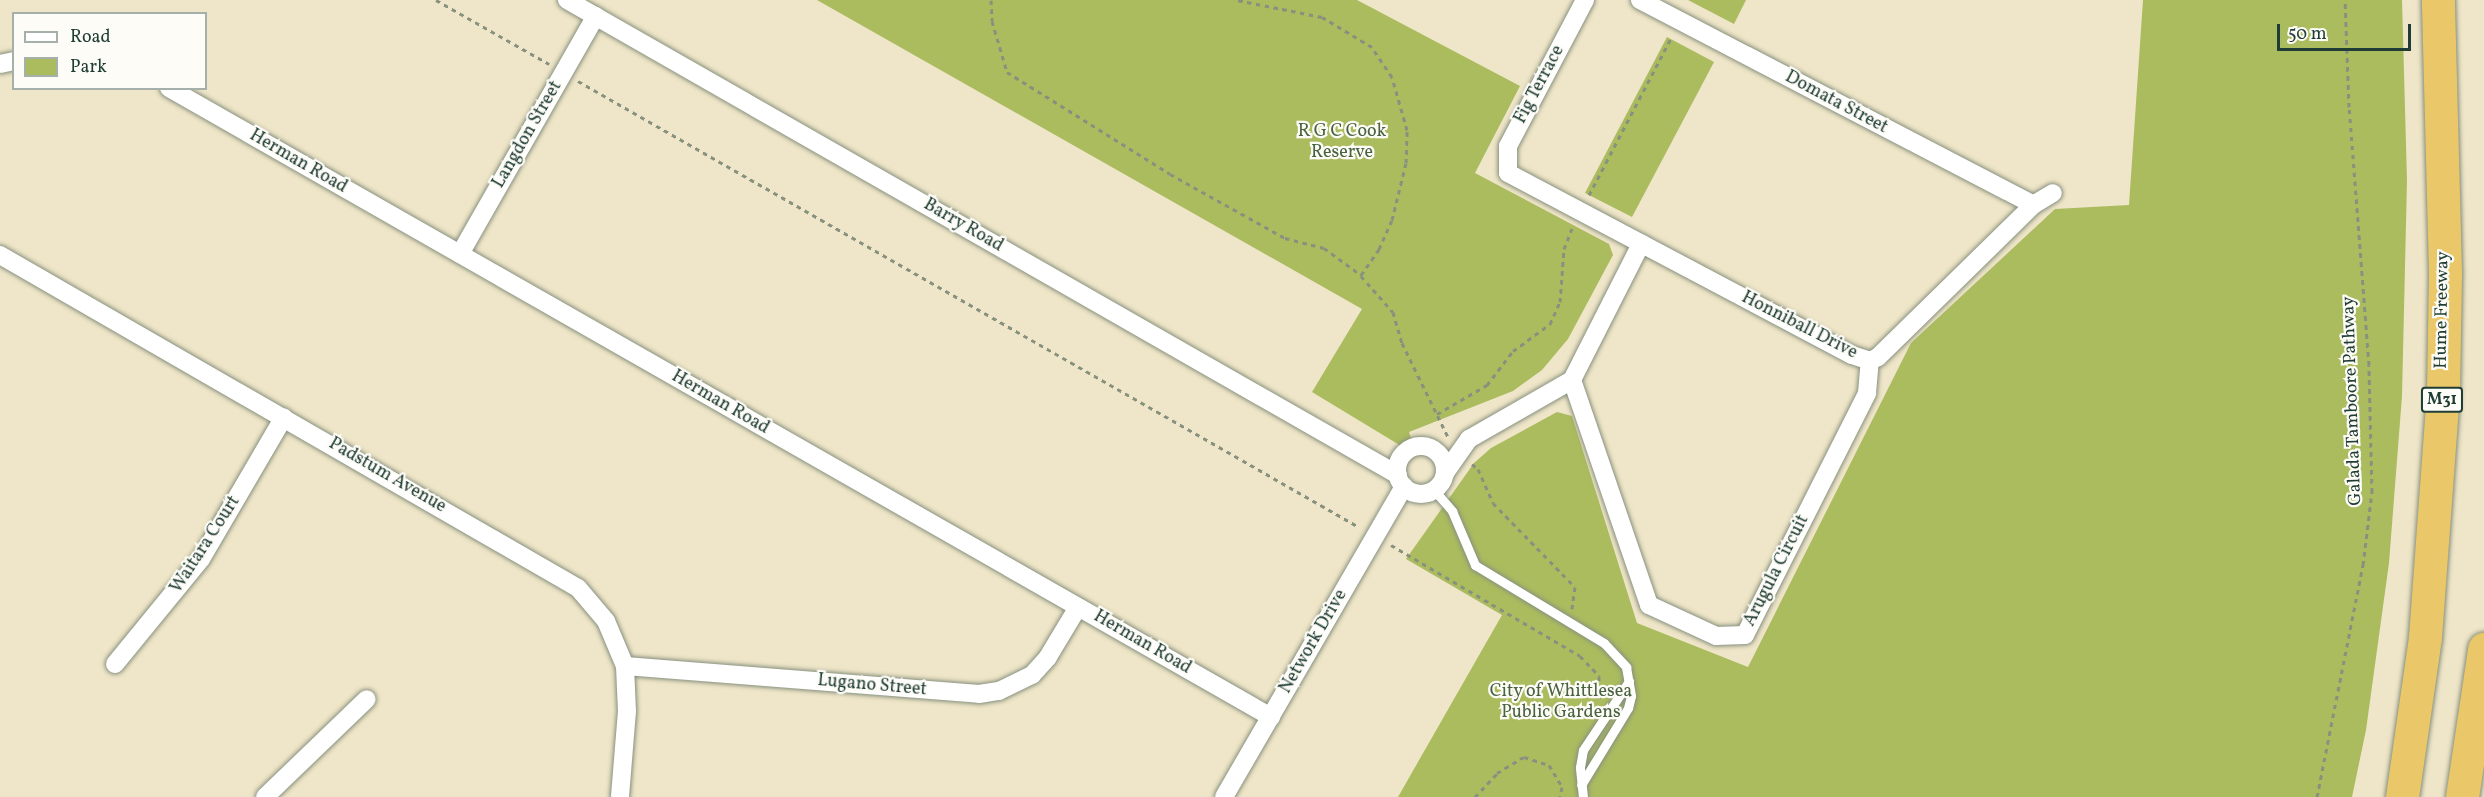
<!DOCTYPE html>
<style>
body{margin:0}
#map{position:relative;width:2484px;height:797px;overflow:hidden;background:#efe5c8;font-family:Vollkorn,serif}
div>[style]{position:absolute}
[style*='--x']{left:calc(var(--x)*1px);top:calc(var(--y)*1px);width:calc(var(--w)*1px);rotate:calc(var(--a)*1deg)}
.green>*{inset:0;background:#abbc5f}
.path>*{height:3px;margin-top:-1.5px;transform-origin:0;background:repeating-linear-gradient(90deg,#87917e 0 4.5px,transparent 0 9px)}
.roads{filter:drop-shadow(0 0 2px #87917e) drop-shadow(0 0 2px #87917e)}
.service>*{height:9px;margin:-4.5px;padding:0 4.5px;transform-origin:4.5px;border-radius:4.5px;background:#fff}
.minor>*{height:18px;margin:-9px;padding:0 9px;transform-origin:9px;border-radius:9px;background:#fff}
.minor>.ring{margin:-9px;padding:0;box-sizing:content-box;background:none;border:18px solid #fff;border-radius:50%}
.motorway>*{height:33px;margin:-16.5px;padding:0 16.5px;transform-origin:16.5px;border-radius:16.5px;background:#eac769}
span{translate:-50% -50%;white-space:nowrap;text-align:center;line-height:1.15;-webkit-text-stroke:4.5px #fdfcf7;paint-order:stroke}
.shield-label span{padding:2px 4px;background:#fdfcf7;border:2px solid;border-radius:4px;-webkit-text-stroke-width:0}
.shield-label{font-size:16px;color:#1f3d34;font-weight:700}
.street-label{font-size:18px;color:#1f3d34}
.park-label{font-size:18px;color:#496341}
.legend{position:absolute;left:12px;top:12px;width:195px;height:78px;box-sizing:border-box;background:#fdfcf7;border:2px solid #a4b0a9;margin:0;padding:8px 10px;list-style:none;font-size:18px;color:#1f3d34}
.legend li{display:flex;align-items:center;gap:12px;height:30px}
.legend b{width:30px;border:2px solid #a4b0a9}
.scale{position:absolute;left:2277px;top:24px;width:134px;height:27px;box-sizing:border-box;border:3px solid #1f3d34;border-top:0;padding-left:8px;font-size:18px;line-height:21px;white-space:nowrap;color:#1f3d34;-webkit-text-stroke:4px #fdfcf7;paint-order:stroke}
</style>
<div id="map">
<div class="green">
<div style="clip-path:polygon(817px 0,1357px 0,1520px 86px,1475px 173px,1609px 244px,1613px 255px,1568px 339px,1542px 370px,1513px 391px,1409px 432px,1416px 455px,1312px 392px,1362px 309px)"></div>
<div style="clip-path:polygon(1688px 0,1746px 0,1734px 24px)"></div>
<div style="clip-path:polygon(2143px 0,2402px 0,2407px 181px,2402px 396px,2389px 563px,2366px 730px,2352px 797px,1398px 797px,1502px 615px,1406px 559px,1474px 463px,1491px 448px,1557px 412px,1572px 416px,1637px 623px,1748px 667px,1911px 343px,2055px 209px,2129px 205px)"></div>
<div style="clip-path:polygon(1667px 37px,1714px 62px,1632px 217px,1585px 193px)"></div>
</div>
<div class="path">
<div style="--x:436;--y:0;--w:130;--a:29.5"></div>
<div style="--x:991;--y:0;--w:21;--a:87"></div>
<div style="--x:992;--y:21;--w:53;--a:73.6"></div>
<div style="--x:1007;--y:72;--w:192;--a:32"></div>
<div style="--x:1170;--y:174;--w:132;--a:29.1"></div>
<div style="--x:1285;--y:238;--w:40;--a:14.4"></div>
<div style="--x:1324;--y:248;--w:46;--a:36.1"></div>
<div style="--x:1361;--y:275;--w:32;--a:-55"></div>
<div style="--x:1379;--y:249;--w:32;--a:-66"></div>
<div style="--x:1392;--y:220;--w:59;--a:-76.2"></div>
<div style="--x:1406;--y:163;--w:33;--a:-88"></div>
<div style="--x:1407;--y:130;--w:55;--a:-105.8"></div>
<div style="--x:1392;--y:77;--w:36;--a:-124"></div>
<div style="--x:1372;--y:47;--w:58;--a:-149"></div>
<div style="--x:1322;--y:17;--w:87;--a:-168.7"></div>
<div style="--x:578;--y:81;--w:899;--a:29.73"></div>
<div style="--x:1589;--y:195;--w:179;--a:-62.4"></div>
<div style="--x:1361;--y:276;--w:48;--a:48.4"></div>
<div style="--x:1393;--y:312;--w:32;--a:74"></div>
<div style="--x:1402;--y:343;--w:105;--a:63.9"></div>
<div style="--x:1437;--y:414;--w:58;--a:-30.1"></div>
<div style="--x:1487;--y:385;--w:43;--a:-52.6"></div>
<div style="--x:1513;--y:351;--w:46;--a:-36.1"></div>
<div style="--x:1550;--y:324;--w:24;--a:-66"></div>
<div style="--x:1560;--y:302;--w:53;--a:-85.7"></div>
<div style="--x:1564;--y:249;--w:22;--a:-69"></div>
<div style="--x:1472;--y:464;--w:8;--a:40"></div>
<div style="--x:1478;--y:469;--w:37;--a:66"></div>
<div style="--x:1493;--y:503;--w:117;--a:45.7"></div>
<div style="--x:1575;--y:587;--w:22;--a:98"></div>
<div style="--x:1391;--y:545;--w:219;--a:30.4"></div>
<div style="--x:1580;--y:656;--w:28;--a:46"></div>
<div style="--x:1599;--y:676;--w:25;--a:90"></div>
<div style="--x:1475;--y:797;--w:33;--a:-47"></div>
<div style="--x:1497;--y:773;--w:31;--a:-31"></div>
<div style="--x:1524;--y:757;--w:26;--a:18"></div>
<div style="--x:1549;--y:765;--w:26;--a:59"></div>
<div style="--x:1562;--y:787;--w:10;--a:101"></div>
<div style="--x:2317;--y:797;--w:237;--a:-78.8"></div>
<div style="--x:2363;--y:565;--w:74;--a:-83"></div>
<div style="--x:2372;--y:492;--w:127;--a:-91.4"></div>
<div style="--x:2369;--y:365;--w:259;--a:-94.4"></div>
<div style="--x:2349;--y:107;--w:107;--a:-92.1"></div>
</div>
<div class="roads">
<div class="service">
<div style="--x:1434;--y:490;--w:28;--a:49"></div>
<div style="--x:1452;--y:511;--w:59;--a:66.9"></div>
<div style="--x:1475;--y:565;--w:151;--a:31.2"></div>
<div style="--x:1604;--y:643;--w:33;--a:47"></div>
<div style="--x:1626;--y:667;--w:29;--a:80"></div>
<div style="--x:1631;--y:696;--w:12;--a:104"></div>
<div style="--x:1628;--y:708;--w:90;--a:121.4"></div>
<div style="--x:1583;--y:797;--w:30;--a:-96"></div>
<div style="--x:1580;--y:767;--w:17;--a:-80"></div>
<div style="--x:1583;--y:750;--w:83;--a:-56.3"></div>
</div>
<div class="minor">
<div style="--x:567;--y:0;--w:957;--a:29.75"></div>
<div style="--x:1585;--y:0;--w:165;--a:117.8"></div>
<div style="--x:1508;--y:146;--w:27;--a:90"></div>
<div style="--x:1508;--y:173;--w:389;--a:27.9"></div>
<div style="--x:1852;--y:355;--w:19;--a:18"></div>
<div style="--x:1870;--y:361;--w:9;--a:-27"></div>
<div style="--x:1878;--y:357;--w:217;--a:-44.4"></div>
<div style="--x:2033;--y:205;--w:23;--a:-31"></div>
<div style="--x:1640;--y:0;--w:443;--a:27.5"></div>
<div style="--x:0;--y:64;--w:14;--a:-12"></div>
<div style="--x:169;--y:88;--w:1269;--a:29.72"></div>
<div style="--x:460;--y:254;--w:274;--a:-60.3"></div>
<div style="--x:0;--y:255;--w:667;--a:29.95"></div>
<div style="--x:578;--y:588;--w:43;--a:49.7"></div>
<div style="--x:606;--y:621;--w:49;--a:67.1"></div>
<div style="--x:625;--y:666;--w:45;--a:87.5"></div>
<div style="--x:627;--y:711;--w:86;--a:94.7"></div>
<div style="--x:1572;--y:380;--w:238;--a:71.1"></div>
<div style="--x:1649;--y:605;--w:74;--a:24.8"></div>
<div style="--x:1716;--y:636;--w:29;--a:-2"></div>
<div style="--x:1745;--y:635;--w:271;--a:-63.2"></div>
<div style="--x:1867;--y:393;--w:32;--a:-85"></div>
<div class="ring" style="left:1397px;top:446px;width:30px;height:30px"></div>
<div style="--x:1445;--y:473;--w:42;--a:-54.8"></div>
<div style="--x:1469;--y:439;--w:119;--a:-29.8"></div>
<div style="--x:1572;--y:380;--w:153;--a:-63.1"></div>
<div style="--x:115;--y:664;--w:136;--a:-50.7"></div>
<div style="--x:201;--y:559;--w:164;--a:-59.7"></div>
<div style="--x:625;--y:666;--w:355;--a:4.5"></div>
<div style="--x:979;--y:694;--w:20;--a:-9"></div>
<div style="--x:999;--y:691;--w:37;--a:-26"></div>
<div style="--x:1032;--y:675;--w:24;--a:-48"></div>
<div style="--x:1048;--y:657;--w:58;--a:-59"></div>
<div style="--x:265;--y:797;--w:141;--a:-43.9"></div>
<div style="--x:1224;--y:797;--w:359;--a:-59.9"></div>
</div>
<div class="motorway">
<div style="--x:2402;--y:797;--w:162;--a:-81.8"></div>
<div style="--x:2425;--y:637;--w:248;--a:-85.8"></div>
<div style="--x:2443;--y:390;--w:118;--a:-89"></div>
<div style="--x:2445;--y:272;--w:272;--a:-91.5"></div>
<div style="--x:2462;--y:797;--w:150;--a:-81.5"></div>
</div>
</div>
<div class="shield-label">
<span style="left:2442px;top:400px">M31</span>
</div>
<div class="street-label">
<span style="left:1540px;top:85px;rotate:-62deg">Fig Terrace</span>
<span style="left:1836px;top:103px;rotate:28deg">Domata Street</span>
<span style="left:528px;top:135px;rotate:-60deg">Langdon Street</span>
<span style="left:298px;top:162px;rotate:30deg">Herman Road</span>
<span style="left:963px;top:226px;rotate:30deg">Barry Road</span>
<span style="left:2443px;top:310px;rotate:-89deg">Hume Freeway</span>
<span style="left:1799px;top:326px;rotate:27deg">Honniball Drive</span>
<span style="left:2353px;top:401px;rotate:-92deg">Galada Tamboore Pathway</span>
<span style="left:720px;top:403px;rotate:30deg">Herman Road</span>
<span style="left:387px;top:476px;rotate:30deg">Padstum Avenue</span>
<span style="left:206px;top:545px;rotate:-57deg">Waitara Court</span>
<span style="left:1777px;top:571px;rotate:-63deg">Arugula Circuit</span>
<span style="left:1314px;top:642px;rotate:-60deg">Network Drive</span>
<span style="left:1142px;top:643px;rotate:30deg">Herman Road</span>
<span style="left:872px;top:686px;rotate:5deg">Lugano Street</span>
</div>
<div class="park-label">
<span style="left:1342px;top:143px">R G C Cook<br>Reserve</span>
<span style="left:1561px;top:703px">City of Whittlesea<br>Public Gardens</span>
</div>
<ul class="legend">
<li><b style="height:8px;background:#fff"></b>Road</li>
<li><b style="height:16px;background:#abbc5f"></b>Park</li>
</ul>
<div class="scale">50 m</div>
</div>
